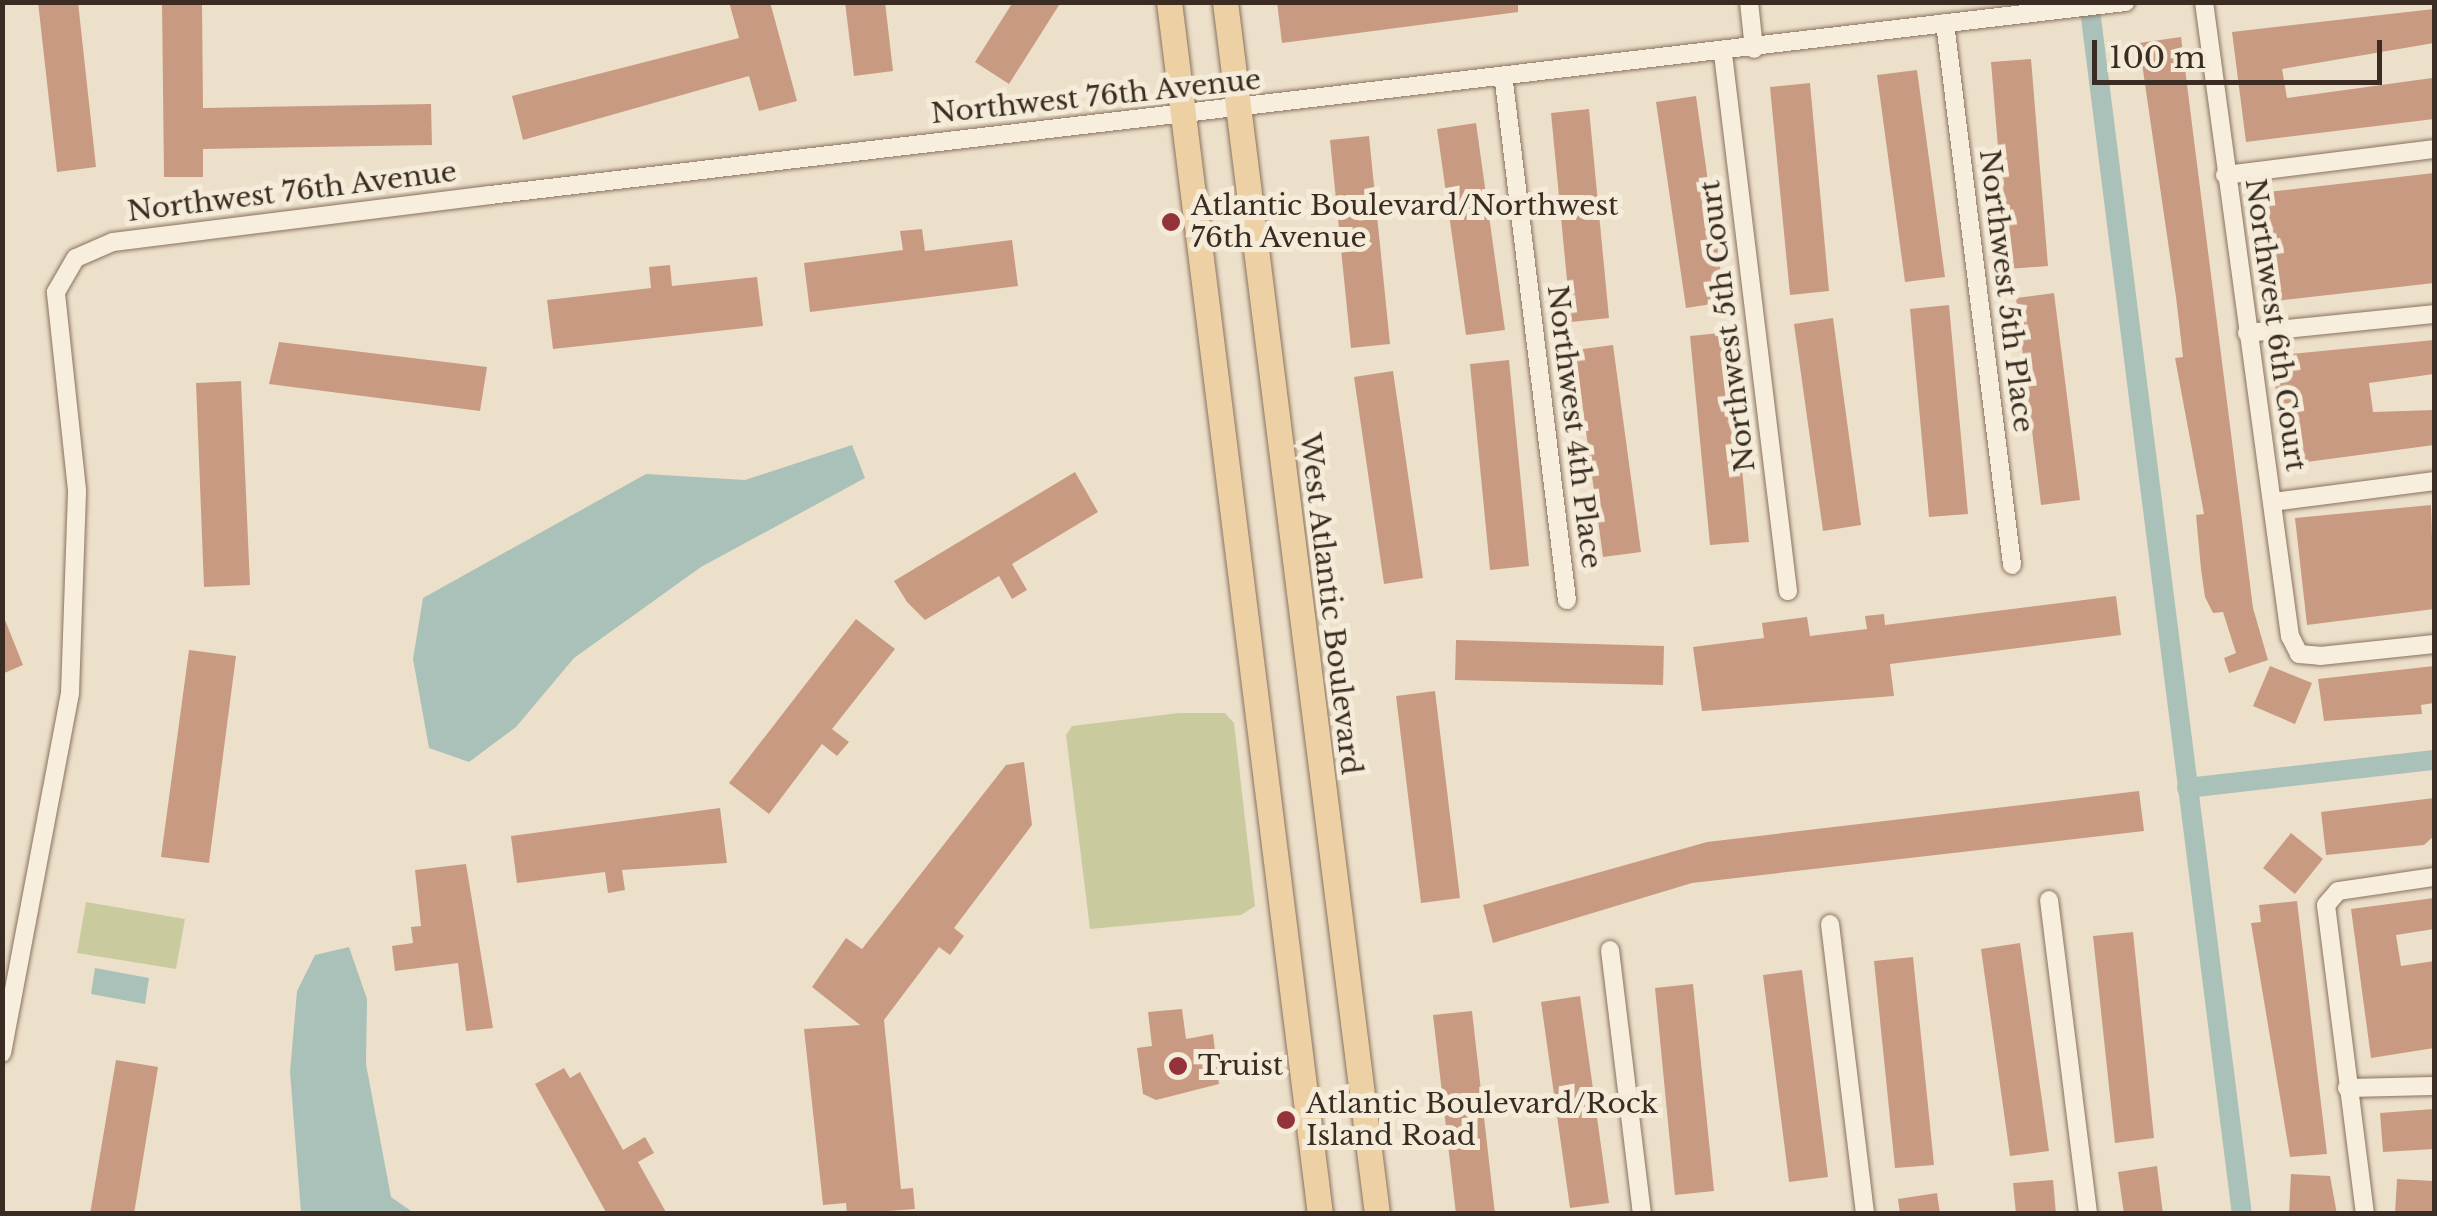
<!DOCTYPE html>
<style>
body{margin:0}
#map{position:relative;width:2437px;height:1216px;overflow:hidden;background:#ede0ca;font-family:"Libre Baskerville",serif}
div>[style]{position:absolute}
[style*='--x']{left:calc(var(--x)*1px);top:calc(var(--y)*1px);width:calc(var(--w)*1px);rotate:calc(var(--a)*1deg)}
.green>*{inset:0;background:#c9cb9e}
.water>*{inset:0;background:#aac1b9}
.canal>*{height:20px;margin:-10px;padding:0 10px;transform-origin:10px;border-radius:10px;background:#aac1b9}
.building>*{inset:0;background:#c99a82}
.roads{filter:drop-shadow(0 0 2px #89725f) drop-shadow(0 0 2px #89725f)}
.street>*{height:18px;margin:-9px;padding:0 9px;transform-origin:9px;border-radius:9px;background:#f8eedd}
.primary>*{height:25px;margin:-12.5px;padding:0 12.5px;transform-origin:12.5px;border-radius:12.5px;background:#edd1a5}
.dots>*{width:28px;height:28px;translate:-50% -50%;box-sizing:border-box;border:5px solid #f4ebd9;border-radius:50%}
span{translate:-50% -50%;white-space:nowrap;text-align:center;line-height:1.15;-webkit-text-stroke:10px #f4ebd9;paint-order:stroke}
.street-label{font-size:28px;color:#3a2c22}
.poi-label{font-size:28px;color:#3a2c22}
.left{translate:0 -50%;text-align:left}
.frame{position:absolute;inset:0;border:5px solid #3a2c22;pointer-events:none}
.scale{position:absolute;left:2092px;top:40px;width:290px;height:45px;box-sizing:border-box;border:5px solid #3a2c22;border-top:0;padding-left:12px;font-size:30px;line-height:35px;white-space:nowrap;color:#3a2c22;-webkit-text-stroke:8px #f4ebd9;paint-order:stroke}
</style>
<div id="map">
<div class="green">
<div style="clip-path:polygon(1179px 713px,1225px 713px,1234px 723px,1255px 906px,1241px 915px,1090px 929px,1066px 735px,1072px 726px)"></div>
<div style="clip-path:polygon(86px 902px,185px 919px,176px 969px,77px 953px)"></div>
</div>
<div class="water">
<div style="clip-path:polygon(852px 445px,865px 478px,701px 567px,574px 658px,516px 727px,469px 762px,429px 748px,413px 659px,423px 598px,646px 474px,745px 480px)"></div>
<div style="clip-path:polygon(349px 947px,367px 999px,366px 1064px,391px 1197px,414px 1213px,301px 1213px,290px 1072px,297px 991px,315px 955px)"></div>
<div style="clip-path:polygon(95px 968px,149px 978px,145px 1004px,91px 994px)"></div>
</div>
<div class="canal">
<div style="--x:2089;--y:2;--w:1222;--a:82.81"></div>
<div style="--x:2187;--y:788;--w:249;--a:-6.5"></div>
</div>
<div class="building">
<div style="clip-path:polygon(38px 2px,78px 2px,96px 167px,57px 172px)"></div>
<div style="clip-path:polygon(162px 2px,202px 2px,203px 108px,431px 104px,432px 145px,203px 149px,203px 177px,164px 177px)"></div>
<div style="clip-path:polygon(729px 2px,770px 2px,797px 101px,759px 111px,749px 76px,523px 140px,512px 96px,739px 38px)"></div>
<div style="clip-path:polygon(845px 2px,885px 2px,893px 71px,854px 76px)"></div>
<div style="clip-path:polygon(1013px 2px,1061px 2px,1009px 84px,975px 62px)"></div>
<div style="clip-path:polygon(1277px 2px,1518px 2px,1518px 12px,1282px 43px)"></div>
<div style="clip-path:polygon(2434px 9px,2434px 43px,2282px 69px,2287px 98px,2432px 78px,2434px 119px,2246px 142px,2232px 32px)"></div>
<div style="clip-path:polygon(2181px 37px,2253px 608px,2268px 660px,2229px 673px,2224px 658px,2236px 653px,2223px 612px,2213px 613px,2205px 597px,2201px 569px,2196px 515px,2204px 514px,2175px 358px,2183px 357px,2176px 297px,2139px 43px)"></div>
<div style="clip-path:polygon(2031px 59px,2048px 266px,2008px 269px,1991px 62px)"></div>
<div style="clip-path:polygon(1917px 70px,1945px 277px,1905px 282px,1877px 75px)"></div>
<div style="clip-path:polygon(1810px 83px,1829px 291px,1790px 295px,1770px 87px)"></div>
<div style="clip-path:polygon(1696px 96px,1725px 302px,1686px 308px,1656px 102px)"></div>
<div style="clip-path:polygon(1589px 109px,1609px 318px,1571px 322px,1551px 113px)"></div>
<div style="clip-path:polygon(1476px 123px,1505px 330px,1466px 335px,1437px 129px)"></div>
<div style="clip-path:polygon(1369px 136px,1390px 344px,1351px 348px,1330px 140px)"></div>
<div style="clip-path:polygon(2434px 173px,2434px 283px,2266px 302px,2250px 194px)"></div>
<div style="clip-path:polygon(922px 229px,925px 251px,1012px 240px,1018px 286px,810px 312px,804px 263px,903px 250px,900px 231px)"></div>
<div style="clip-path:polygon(670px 265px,672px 286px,757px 277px,763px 326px,553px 349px,547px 300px,651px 288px,649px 267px)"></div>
<div style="clip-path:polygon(2054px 293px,2080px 500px,2041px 505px,2016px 298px)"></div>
<div style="clip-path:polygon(1949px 305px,1968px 514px,1929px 517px,1910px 309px)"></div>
<div style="clip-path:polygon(1833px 318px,1861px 525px,1823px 531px,1794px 324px)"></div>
<div style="clip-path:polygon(1729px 332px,1749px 542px,1710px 545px,1690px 336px)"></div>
<div style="clip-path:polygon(2434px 340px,2434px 374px,2369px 383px,2373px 412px,2434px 410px,2434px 445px,2284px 465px,2272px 356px)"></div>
<div style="clip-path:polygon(279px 342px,487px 367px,480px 411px,269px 384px)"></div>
<div style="clip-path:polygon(1613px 345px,1641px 552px,1603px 557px,1575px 350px)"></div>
<div style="clip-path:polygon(1509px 360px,1529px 566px,1490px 570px,1470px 364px)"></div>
<div style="clip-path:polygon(1393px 371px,1423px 578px,1384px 584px,1354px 377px)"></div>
<div style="clip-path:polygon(241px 381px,250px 585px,204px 587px,196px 383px)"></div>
<div style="clip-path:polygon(1075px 472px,1098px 512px,1012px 564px,1027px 590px,1012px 599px,999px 576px,925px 620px,907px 602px,894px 581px)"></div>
<div style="clip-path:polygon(2431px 505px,2434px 609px,2307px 625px,2295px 518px)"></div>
<div style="clip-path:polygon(2116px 596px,2121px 635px,1890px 664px,1894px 696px,1702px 711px,1693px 647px,1764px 638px,1762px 623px,1807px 617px,1810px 636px,1867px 629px,1865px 616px,1884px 614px,1885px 625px)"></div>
<div style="clip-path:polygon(3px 615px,23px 665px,2px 674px,2px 616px)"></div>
<div style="clip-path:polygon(856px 619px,895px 649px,832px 729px,849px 742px,837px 756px,822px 744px,769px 814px,729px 783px)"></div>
<div style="clip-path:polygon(1456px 640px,1664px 646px,1663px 685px,1455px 680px)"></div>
<div style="clip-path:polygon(189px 650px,236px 656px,209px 863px,161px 857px)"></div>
<div style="clip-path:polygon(2270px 666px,2312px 683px,2295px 724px,2253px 706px)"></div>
<div style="clip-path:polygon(2434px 666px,2434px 703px,2421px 705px,2422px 714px,2324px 721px,2318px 679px)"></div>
<div style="clip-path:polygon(1435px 691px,1460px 898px,1421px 903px,1396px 696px)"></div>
<div style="clip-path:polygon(1024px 762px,1032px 825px,954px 928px,964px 936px,950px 955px,939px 947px,884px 1020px,901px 1189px,913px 1188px,915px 1209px,847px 1214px,846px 1203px,823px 1205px,804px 1029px,860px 1025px,812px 987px,846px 938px,862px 949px,1006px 765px)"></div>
<div style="clip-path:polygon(2139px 791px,2144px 831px,1692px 883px,1493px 943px,1483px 905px,1707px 842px)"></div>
<div style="clip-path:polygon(2434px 798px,2434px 836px,2424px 845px,2326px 855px,2321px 812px)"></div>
<div style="clip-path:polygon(720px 808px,727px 863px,622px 870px,625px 890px,608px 893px,605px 872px,517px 883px,511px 836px)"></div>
<div style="clip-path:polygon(2291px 833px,2323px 859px,2295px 894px,2263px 868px)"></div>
<div style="clip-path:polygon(466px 864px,493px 1028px,466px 1031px,458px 963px,395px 971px,392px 946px,413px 943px,411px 927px,421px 926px,415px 870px)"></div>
<div style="clip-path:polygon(2434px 898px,2434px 929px,2396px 935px,2401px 966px,2434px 961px,2434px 1048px,2371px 1058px,2351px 909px)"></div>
<div style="clip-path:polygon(2297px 901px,2327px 1154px,2290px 1157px,2251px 923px,2261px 922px,2259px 905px)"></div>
<div style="clip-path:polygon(2133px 932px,2154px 1138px,2115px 1143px,2093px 936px)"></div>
<div style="clip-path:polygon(2020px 943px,2049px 1151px,2010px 1156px,1981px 949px)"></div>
<div style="clip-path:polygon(1913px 957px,1934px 1165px,1895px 1168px,1874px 961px)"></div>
<div style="clip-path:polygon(1802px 970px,1828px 1177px,1789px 1182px,1763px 975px)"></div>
<div style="clip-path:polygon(1693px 984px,1714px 1191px,1675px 1195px,1655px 988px)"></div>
<div style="clip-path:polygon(1580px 996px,1609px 1203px,1570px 1208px,1541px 1002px)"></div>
<div style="clip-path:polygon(1182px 1009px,1186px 1039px,1213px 1034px,1219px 1084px,1156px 1100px,1143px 1094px,1137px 1048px,1152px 1046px,1148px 1012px)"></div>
<div style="clip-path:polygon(1472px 1011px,1495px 1214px,1456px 1214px,1433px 1015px)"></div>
<div style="clip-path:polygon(116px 1060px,158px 1067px,134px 1214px,90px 1214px)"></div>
<div style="clip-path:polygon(564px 1068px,570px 1078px,580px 1072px,623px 1150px,645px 1137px,654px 1153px,638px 1162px,667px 1214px,607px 1214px,535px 1084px)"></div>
<div style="clip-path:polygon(2434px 1109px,2434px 1149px,2383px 1152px,2380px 1113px)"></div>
<div style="clip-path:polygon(2157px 1166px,2163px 1214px,2124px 1214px,2118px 1172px)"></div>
<div style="clip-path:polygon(2291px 1174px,2330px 1176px,2337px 1214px,2289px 1214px)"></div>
<div style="clip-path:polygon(2397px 1179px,2434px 1181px,2434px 1214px,2395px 1214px)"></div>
<div style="clip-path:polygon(2053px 1180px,2056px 1214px,2016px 1214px,2013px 1183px)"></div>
<div style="clip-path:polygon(1937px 1193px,1940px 1214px,1900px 1214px,1898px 1199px)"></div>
</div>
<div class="roads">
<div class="street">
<div style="--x:1749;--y:2;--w:47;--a:83.9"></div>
<div style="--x:2204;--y:2;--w:640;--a:82.28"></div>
<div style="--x:2290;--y:636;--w:20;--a:63"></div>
<div style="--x:2299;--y:654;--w:21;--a:5"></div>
<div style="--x:2320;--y:656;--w:115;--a:-6"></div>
<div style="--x:1945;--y:23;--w:546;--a:82.95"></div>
<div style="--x:1723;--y:54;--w:541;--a:83.1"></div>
<div style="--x:1504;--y:82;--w:522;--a:83.07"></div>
<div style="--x:2225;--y:175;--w:211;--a:-7.1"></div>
<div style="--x:2247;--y:333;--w:188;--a:-5.8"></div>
<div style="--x:2273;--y:502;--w:162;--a:-7.4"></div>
<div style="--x:2049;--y:900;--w:316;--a:82.9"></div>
<div style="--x:1830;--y:924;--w:292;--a:83.1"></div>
<div style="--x:1610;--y:950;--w:266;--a:83.1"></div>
<div style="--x:2;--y:1053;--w:366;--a:-79.3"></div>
<div style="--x:70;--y:693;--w:203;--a:-88"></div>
<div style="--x:77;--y:490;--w:199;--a:-96.1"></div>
<div style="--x:56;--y:292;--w:39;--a:-60"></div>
<div style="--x:76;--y:258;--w:40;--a:-23.4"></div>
<div style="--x:113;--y:242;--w:380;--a:-7.1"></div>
<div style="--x:490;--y:195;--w:1647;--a:-6.73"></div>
<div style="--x:2347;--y:1088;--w:87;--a:-1.3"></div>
<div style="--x:2365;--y:1214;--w:311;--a:-97.2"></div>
<div style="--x:2326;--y:905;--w:18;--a:-49"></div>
<div style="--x:2338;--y:891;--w:97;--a:-8.3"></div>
</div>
<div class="primary">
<div style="--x:1169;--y:2;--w:1221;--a:82.9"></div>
<div style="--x:1225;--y:2;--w:1221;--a:82.85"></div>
</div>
</div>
<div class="dots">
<div style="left:1171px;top:222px;background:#94323a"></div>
<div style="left:1178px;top:1066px;background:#94323a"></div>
<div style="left:1286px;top:1120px;background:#94323a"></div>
</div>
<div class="street-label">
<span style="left:1096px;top:97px;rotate:-6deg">Northwest 76th Avenue</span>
<span style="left:292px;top:192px;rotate:-7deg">Northwest 76th Avenue</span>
<span style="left:2006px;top:291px;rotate:83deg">Northwest 5th Place</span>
<span style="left:2275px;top:325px;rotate:82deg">Northwest 6th Court</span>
<span style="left:1728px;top:326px;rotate:-97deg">Northwest 5th Court</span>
<span style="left:1574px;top:427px;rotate:83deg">Northwest 4th Place</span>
<span style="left:1330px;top:604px;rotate:83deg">West Atlantic Boulevard</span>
</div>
<div class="poi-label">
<span class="left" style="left:1191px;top:222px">Atlantic Boulevard/Northwest<br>76th Avenue</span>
<span class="left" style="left:1198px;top:1066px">Truist</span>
<span class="left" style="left:1306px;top:1120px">Atlantic Boulevard/Rock<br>Island Road</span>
</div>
<div class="frame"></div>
<div class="scale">100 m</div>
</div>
